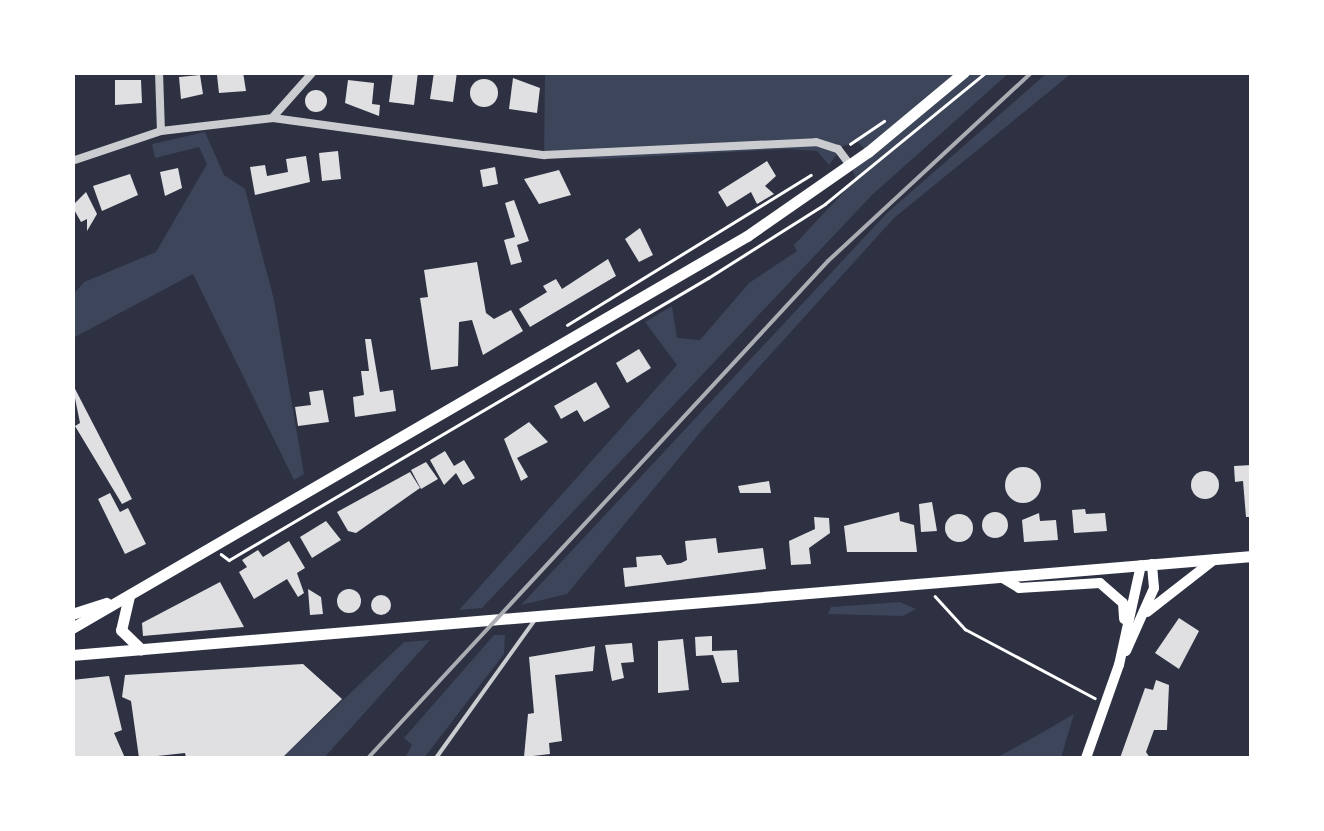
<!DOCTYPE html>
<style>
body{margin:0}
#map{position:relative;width:1324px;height:831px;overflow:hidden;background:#2d3142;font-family:"Zilla Slab",serif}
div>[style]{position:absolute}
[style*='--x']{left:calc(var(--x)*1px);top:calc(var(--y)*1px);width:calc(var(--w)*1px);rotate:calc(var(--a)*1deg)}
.green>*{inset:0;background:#3c4559}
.building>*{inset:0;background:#e0e0e3}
.round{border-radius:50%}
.path>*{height:2.5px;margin:-1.25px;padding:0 1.25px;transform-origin:1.25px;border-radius:1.25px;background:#fff}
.service>*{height:4px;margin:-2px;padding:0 2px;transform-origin:2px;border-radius:2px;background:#caccd0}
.minor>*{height:8px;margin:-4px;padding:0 4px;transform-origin:4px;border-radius:4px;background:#caccd0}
.secondary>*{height:10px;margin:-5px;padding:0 5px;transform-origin:5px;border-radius:5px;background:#fff}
.primary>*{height:11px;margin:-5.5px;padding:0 5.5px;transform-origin:5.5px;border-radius:5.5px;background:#fff}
.rail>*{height:4px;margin:-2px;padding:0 2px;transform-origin:2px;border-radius:2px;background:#abadb3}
span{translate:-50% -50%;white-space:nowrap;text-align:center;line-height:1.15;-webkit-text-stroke:8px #fff;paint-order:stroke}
.frame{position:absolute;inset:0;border:75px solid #fff;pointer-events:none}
</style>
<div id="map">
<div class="green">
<div style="clip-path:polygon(545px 73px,1009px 73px,872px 195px,482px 608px,459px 610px,677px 365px,645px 322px,672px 306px,677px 338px,700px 340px,749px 283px,797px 251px,794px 245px,856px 179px,850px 165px,867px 152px,858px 142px,843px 146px,829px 165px,817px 151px,787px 149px,600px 159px,544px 155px)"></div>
<div style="clip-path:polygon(1047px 73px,1072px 73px,894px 218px,703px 429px,567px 594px,521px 605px,887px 213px)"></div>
<div style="clip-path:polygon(205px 132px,224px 175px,245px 189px,274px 300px,304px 474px,294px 480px,193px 274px,73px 338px,73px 295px,84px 282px,156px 252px,207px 164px,199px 147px,155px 158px,152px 144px)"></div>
<div style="clip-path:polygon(900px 602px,916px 609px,903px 616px,828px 614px,831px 607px)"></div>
<div style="clip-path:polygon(494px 635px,505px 635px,504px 654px,424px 758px,405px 758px,412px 745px,404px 738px)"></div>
<div style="clip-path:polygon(430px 640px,324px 758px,282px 758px,404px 642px)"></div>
<div style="clip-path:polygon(1074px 714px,1061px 758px,996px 758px,1038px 735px)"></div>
</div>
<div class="building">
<div style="clip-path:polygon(243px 72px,246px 91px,219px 93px,217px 75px)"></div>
<div style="clip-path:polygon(393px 72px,418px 72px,414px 105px,389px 102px)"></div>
<div style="clip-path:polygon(434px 72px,457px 72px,453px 102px,430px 99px)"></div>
<div style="clip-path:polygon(200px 75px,203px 94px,181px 99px,179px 77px)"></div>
<div style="clip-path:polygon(513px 78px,540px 88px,537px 113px,509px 109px)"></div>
<div class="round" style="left:470px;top:79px;width:28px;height:28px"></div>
<div style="clip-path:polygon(115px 80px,141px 80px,142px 103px,115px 105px)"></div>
<div style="clip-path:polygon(348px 80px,374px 83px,372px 104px,380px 105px,379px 116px,345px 103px)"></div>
<div class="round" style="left:305px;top:90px;width:22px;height:22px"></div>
<div style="clip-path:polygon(338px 151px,341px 179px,322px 181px,319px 153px)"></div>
<div style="clip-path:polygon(306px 156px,310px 182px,255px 195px,250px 167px,265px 165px,267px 176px,288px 172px,286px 159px)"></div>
<div style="clip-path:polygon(767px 161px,776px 176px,765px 186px,774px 194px,757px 204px,751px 192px,727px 207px,718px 192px)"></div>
<div style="clip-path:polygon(495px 167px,498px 184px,483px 187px,480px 170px)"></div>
<div style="clip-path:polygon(178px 168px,182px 188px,165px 196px,160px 172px)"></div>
<div style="clip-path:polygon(559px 170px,571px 195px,539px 204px,524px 179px)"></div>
<div style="clip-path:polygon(130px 174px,138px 195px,102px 211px,93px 186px)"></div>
<div style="clip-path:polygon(86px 192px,97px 214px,87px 231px,87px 219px,81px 222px,72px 206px)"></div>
<div style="clip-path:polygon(514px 200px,529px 241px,517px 245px,522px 262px,511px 265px,504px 240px,515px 237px,505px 203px)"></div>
<div style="clip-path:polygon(640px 228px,653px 255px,639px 262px,625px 239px)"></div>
<div style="clip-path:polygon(608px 259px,616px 276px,530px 327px,519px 309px,547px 292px,543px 286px,556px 279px,562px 289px)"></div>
<div style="clip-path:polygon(477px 262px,486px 313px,494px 319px,511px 310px,523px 331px,483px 355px,472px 320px,459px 322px,458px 366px,431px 370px,420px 298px,428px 297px,424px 270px)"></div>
<div style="clip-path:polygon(365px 339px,371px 339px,380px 392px,393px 390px,396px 411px,355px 417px,353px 397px,364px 395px,361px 371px,369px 371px)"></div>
<div style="clip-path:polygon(639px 349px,651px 368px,627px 383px,616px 363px)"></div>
<div style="clip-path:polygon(596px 382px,610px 407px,584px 422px,577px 410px,561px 419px,554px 406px)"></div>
<div style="clip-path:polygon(72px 383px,132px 499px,122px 504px,75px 426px,80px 423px)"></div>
<div style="clip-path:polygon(323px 390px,329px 422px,298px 426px,295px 407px,311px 405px,309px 392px)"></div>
<div style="clip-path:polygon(529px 422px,548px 442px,517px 458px,528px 477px,521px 481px,504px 439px)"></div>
<div style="clip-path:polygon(445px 451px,454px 466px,464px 460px,475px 478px,463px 485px,456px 473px,444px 485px,430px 460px)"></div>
<div style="clip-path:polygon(426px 462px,438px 479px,421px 489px,411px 470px)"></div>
<div style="clip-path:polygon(1252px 465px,1252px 517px,1246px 517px,1243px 481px,1235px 482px,1234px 466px)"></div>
<div class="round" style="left:1005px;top:467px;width:36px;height:36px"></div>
<div class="round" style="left:1191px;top:471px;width:28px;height:28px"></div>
<div style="clip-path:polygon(410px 472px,420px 488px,356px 533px,348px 531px,337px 512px)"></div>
<div style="clip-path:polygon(769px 481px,771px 493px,740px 493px,738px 486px)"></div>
<div style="clip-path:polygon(110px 493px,120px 512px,128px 508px,146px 544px,125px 554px,98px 499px)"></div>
<div style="clip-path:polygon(932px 502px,937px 531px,921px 532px,919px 504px)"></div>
<div style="clip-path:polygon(1085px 509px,1086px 514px,1105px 513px,1107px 531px,1074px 533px,1072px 510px)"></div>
<div style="clip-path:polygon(899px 512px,900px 521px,914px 525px,917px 552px,847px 552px,844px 526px)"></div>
<div class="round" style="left:982px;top:512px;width:26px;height:26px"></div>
<div style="clip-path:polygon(1039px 513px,1040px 521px,1056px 520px,1058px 540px,1024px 542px,1022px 520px)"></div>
<div class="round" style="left:945px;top:514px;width:28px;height:28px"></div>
<div style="clip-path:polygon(814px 517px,829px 518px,830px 533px,809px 548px,811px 564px,791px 565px,789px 541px,815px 529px)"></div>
<div style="clip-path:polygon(326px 521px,341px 540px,312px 558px,300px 537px)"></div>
<div style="clip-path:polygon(716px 538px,718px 553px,763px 548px,766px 569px,625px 587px,623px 568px,637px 567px,636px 557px,661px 555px,667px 565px,681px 563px,687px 560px,685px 541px)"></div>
<div style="clip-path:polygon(289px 541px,305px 568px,297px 573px,304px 593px,298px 597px,287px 579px,254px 599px,239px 572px,247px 567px,242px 560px,258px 550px,263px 557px)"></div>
<div style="clip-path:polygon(220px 582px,244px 627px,143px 636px,142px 623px)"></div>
<div style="clip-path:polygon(308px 589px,321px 597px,323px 614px,310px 615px)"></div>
<div class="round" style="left:337px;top:589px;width:24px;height:24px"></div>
<div class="round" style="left:371px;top:595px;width:20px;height:20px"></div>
<div style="clip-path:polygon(1179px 618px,1199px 631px,1179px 669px,1155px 653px)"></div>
<div style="clip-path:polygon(712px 636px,712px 651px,737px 650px,739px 682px,722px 683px,713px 655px,696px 656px,695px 637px)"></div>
<div style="clip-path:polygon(683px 639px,689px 690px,658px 693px,658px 641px)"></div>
<div style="clip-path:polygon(632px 643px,634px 662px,621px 663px,624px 678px,612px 681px,605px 645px)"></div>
<div style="clip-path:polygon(595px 646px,593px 671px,555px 675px,562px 741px,549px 743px,550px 754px,524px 757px,528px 714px,534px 713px,529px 657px)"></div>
<div style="clip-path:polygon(303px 664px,342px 699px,282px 758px,186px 758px,185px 753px,139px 758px,131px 701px,122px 697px,125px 675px)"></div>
<div style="clip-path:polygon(109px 676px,122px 730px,114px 733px,125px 758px,72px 758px,72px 680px)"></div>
<div style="clip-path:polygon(1156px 680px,1169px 685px,1167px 730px,1154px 730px,1146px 752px,1150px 758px,1120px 758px,1145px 688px,1153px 690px)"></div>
</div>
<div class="path">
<div style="--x:850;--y:144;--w:41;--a:-34.1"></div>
<div style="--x:567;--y:325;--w:286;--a:-31.6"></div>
<div style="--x:221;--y:554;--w:10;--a:37"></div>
<div style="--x:229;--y:560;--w:556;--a:-30.49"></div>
<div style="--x:708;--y:278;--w:138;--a:-32.3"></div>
<div style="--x:825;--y:204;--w:208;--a:-39.3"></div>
<div style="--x:935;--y:596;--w:45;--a:47.7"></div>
<div style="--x:965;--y:629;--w:147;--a:28"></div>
</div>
<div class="service">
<div style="--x:436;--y:758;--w:168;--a:-54.4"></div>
</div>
<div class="minor">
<div style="--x:159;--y:72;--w:59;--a:88.1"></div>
<div style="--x:273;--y:117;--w:60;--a:-48.4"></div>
<div style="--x:72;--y:161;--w:94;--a:-18.6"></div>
<div style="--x:161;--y:131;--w:113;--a:-6.6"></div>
<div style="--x:273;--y:118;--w:274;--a:7.8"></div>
<div style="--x:544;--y:155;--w:272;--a:-2.7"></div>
<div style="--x:816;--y:142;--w:23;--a:18"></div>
<div style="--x:838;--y:149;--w:20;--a:53"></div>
</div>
<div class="secondary">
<div style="--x:1001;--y:577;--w:21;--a:31"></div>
<div style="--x:1019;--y:588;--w:81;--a:-3.5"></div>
<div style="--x:1100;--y:583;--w:30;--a:41"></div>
<div style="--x:1123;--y:603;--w:16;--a:86"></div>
<div style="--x:1147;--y:612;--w:86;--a:-37.9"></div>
<div style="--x:1126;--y:651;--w:69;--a:-66"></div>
<div style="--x:1154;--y:588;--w:24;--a:-95"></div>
<div style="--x:1086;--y:758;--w:99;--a:-70.5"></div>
<div style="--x:1119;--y:665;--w:102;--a:-77.6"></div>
</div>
<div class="primary">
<div style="--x:129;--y:596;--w:35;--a:103"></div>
<div style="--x:121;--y:630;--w:28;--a:44"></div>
<div style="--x:72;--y:614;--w:36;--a:-18"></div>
<div style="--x:72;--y:628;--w:781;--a:-30.15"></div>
<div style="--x:747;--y:236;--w:147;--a:-34.8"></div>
<div style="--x:868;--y:152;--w:125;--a:-39.8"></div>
<div style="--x:72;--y:655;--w:1184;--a:-4.8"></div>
</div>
<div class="rail">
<div style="--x:368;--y:758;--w:677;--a:-47.21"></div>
<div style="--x:828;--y:261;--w:278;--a:-42.8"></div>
</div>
<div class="frame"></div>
</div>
